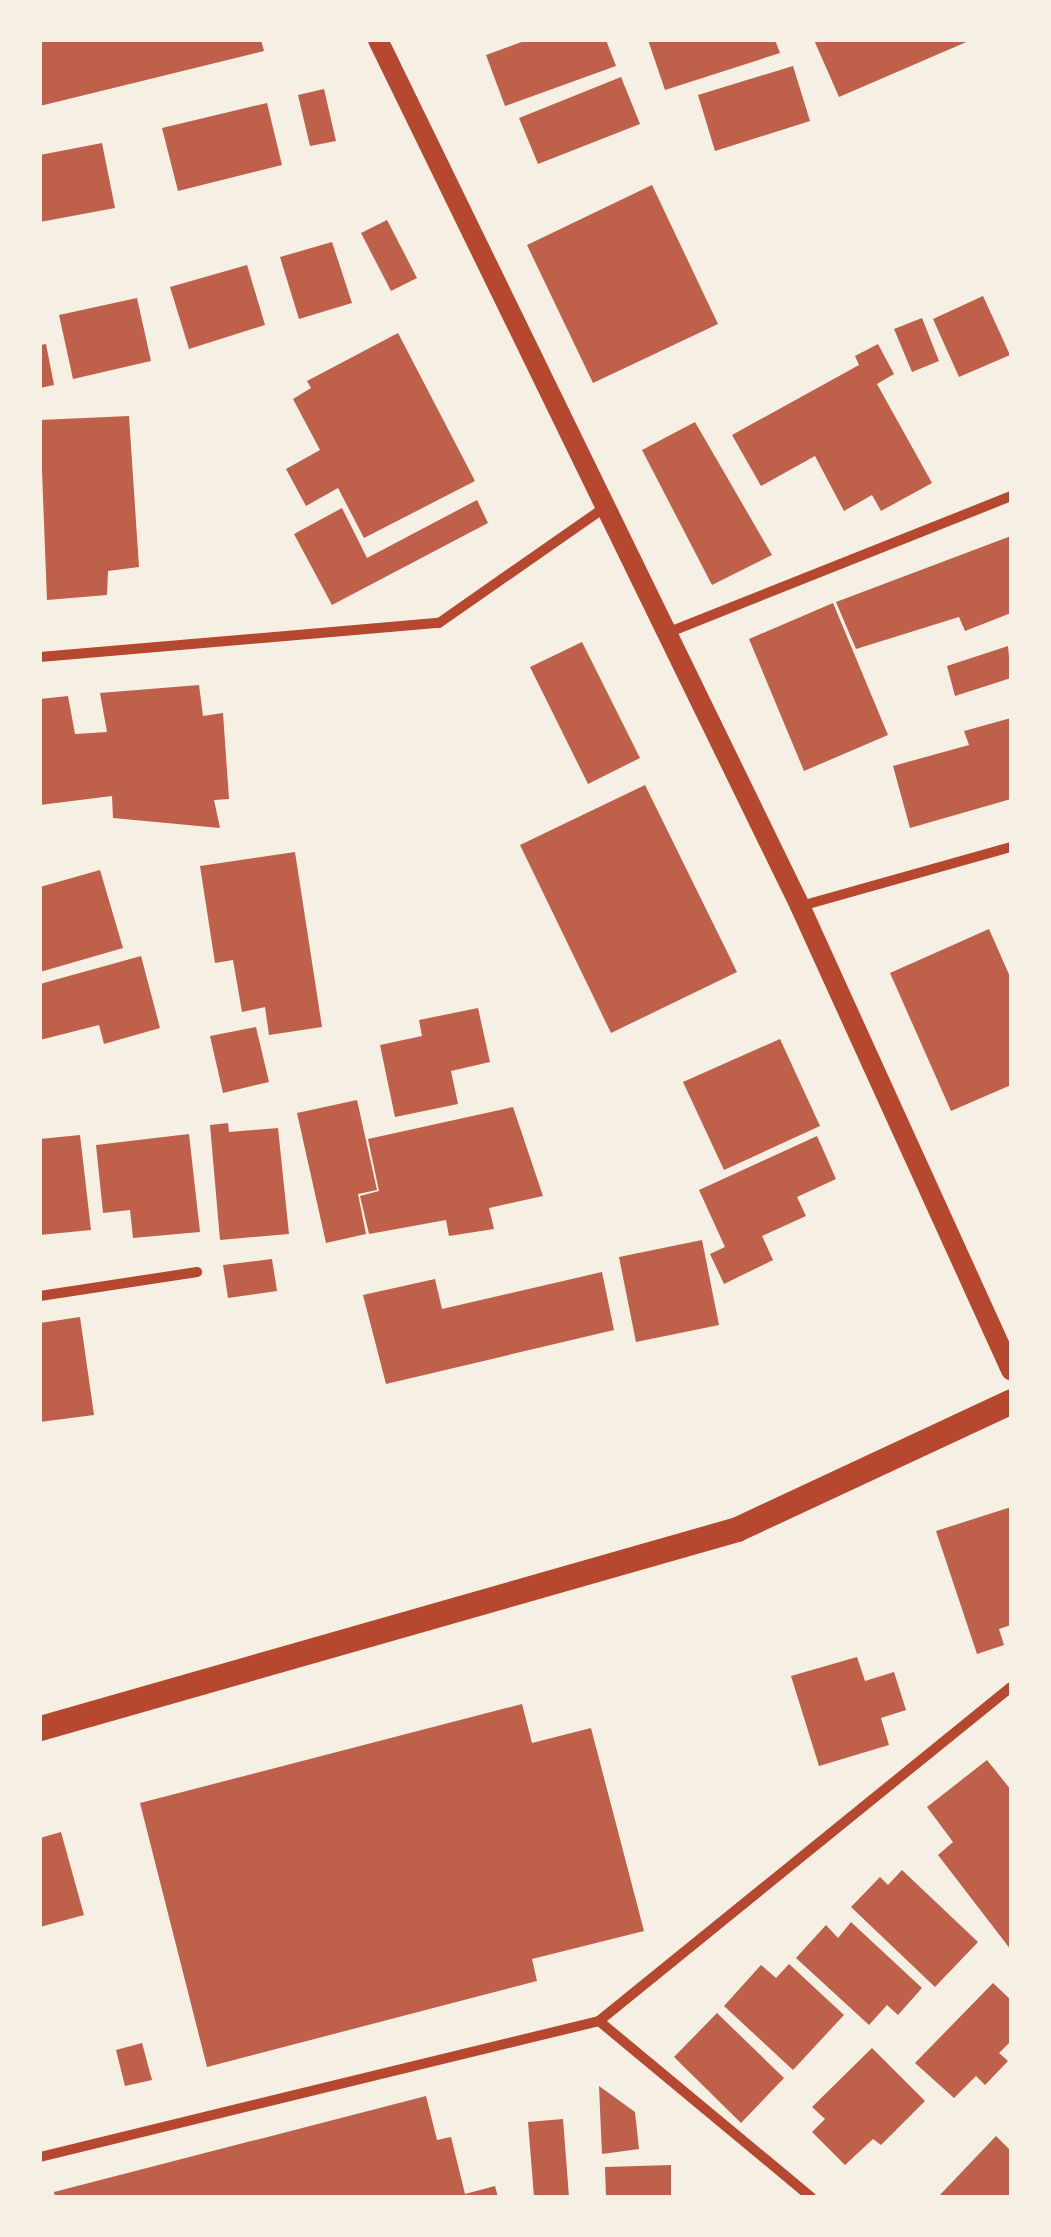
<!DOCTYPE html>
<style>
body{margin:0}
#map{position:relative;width:1051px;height:2237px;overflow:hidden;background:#f6efe4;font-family:"PT Sans",sans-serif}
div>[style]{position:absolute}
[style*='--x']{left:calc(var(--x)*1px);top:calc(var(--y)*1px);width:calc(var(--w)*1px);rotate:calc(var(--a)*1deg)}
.building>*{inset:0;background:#bf614a}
.minor>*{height:10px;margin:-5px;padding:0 5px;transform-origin:5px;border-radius:5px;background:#b5482f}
.secondary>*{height:20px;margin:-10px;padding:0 10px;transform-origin:10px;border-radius:10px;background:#b5482f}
.primary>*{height:25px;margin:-12.5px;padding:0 12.5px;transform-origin:12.5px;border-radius:12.5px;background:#b5482f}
span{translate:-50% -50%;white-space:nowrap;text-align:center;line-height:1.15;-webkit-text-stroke:10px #f6efe4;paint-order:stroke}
.frame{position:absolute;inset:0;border:42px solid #f6efe4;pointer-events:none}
</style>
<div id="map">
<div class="building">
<div style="clip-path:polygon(40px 40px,261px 40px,264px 51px,40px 106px)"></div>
<div style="clip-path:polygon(527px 40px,606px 40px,616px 66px,505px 106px,486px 55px)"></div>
<div style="clip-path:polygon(648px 40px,775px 40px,780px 53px,665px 90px)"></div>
<div style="clip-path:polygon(814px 40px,971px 40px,839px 97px)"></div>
<div style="clip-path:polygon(793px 66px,810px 121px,715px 151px,698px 95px)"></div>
<div style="clip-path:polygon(621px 77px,640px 124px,538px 164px,519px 118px)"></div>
<div style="clip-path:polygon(324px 89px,336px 141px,310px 146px,298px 95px)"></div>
<div style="clip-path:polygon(267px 103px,282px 165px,178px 191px,162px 128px)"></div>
<div style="clip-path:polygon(102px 143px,115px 208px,40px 222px,40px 155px)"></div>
<div style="clip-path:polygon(652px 185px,718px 324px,593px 383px,527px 245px)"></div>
<div style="clip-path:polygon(387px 220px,417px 278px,391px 291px,361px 233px)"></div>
<div style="clip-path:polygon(332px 242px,352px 303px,299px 319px,280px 257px)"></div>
<div style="clip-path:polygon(247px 265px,265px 325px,189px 349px,170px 287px)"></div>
<div style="clip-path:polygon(983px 296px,1010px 355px,959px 377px,933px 319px)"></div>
<div style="clip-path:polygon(137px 298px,151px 361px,73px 379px,59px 315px)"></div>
<div style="clip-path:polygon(922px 318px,939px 361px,912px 372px,894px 329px)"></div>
<div style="clip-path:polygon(398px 333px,475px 481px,364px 538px,338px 488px,306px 506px,286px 469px,320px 450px,293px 399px,311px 388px,307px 381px)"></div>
<div style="clip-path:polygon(46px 344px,54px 385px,40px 388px,40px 345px)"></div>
<div style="clip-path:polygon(878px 344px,894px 374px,877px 384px,932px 483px,881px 511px,872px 495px,844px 511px,815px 456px,761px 486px,732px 435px,859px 365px,855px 356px)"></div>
<div style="clip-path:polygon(129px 416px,139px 567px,108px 571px,107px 595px,47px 600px,40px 420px)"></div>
<div style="clip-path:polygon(695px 422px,772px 555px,712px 585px,642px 450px)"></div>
<div style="clip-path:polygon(477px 500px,488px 523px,332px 605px,294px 534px,342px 508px,367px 558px)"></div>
<div style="clip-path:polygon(1011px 536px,1011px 613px,965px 631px,959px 617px,856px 649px,836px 602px)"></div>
<div style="clip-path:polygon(833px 603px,888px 735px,804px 771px,749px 639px)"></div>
<div style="clip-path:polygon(582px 642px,640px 758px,588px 784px,530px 667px)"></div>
<div style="clip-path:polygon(1008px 646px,1011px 678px,955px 696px,947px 666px)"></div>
<div style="clip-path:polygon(199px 685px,203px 716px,223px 713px,229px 799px,214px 800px,220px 828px,113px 818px,112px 796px,40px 805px,40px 699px,68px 696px,75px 734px,107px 732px,100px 693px)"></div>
<div style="clip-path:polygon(1011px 718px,1011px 799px,910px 828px,893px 766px,969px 745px,964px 731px)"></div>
<div style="clip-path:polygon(645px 785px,737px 972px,611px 1033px,520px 845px)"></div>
<div style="clip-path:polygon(295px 852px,322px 1027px,269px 1035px,265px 1007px,242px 1012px,233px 960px,215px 963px,200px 866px)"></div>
<div style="clip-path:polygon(100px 870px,123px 948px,40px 972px,40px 887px)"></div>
<div style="clip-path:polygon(989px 929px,1011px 979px,1011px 1085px,951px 1111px,890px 973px)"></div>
<div style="clip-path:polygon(141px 956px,160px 1028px,104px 1044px,99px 1025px,40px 1040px,40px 984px)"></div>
<div style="clip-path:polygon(478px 1008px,490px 1062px,451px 1071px,458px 1104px,395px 1117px,380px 1045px,422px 1036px,419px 1020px)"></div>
<div style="clip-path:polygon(256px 1027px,269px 1082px,223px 1093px,210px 1036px)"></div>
<div style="clip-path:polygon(780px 1039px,820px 1126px,724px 1170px,683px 1082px)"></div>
<div style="clip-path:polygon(357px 1100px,377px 1190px,358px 1194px,366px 1234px,326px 1243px,297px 1113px)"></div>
<div style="clip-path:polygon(513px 1107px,543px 1196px,489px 1208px,494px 1229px,449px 1236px,446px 1220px,369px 1234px,360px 1196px,379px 1191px,368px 1139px)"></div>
<div style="clip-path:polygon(228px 1123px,229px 1132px,278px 1128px,289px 1234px,220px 1240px,210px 1125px)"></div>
<div style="clip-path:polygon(189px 1134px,200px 1232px,133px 1238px,130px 1210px,103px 1213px,96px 1145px)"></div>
<div style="clip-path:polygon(80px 1135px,91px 1230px,40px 1235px,40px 1139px)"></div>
<div style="clip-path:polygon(817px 1136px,836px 1179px,797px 1197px,806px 1216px,762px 1236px,773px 1260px,724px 1284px,710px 1254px,725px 1247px,699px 1190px)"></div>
<div style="clip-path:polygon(702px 1240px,719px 1325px,636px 1342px,619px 1257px)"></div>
<div style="clip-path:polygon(272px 1259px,277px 1291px,228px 1298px,223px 1265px)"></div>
<div style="clip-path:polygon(602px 1272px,614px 1330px,386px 1384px,363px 1295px,435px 1279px,442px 1309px)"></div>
<div style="clip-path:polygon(80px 1317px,94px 1415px,40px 1422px,40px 1323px)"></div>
<div style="clip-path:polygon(1011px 1507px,1011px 1625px,999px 1629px,1004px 1645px,977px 1654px,936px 1531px)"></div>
<div style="clip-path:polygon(857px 1657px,865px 1681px,894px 1672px,906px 1710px,881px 1718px,889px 1745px,819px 1766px,791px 1676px)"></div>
<div style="clip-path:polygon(522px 1704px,532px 1743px,591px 1728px,644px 1931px,532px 1959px,537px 1981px,207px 2067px,140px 1803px)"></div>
<div style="clip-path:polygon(987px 1760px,1011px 1790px,1011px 1950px,938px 1855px,953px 1842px,927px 1807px)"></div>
<div style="clip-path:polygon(61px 1832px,84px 1915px,40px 1927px,40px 1838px)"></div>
<div style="clip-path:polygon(902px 1870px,978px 1942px,935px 1987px,851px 1907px,880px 1877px,888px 1885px)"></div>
<div style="clip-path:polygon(851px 1922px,922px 1988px,898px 2015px,887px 2005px,869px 2025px,796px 1958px,826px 1925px,838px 1938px)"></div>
<div style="clip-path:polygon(789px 1964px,844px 2015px,793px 2070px,724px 2006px,761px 1965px,776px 1978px)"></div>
<div style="clip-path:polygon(993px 1983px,1011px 2000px,1011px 2041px,999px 2053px,1008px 2061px,985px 2085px,976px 2076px,954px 2098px,915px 2063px)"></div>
<div style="clip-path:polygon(717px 2013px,784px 2078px,741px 2123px,674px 2057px)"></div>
<div style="clip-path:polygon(142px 2043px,152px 2080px,125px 2086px,116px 2050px)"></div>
<div style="clip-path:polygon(872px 2048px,925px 2101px,881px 2145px,873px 2139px,845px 2165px,812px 2132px,825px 2119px,812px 2107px)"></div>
<div style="clip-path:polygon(599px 2086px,635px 2112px,639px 2149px,602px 2154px)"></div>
<div style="clip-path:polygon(426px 2096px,437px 2140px,451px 2137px,465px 2194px,495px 2186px,498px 2197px,55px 2197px,54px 2192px)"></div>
<div style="clip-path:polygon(563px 2119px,569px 2197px,534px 2197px,528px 2122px)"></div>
<div style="clip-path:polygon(996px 2136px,1011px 2151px,1011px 2197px,938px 2197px)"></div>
<div style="clip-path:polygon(671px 2165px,671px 2197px,606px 2197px,605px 2167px)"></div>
</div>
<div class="minor">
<div style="--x:667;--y:633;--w:370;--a:-21.7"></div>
<div style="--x:40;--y:657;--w:400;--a:-4.9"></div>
<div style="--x:439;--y:623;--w:203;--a:-34.9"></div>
<div style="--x:801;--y:906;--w:218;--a:-15.7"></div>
<div style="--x:40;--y:1296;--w:159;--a:-8.7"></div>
<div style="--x:599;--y:2021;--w:530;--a:-39.03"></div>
<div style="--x:40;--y:2157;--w:575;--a:-13.67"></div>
<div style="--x:599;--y:2021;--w:276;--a:39.7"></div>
</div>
<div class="secondary">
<div style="--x:378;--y:40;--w:963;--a:64.02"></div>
<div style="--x:800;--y:906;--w:510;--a:65.55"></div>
</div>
<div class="primary">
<div style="--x:40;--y:1728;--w:725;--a:-15.93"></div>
<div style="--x:737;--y:1529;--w:302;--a:-25"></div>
</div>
<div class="frame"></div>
</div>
